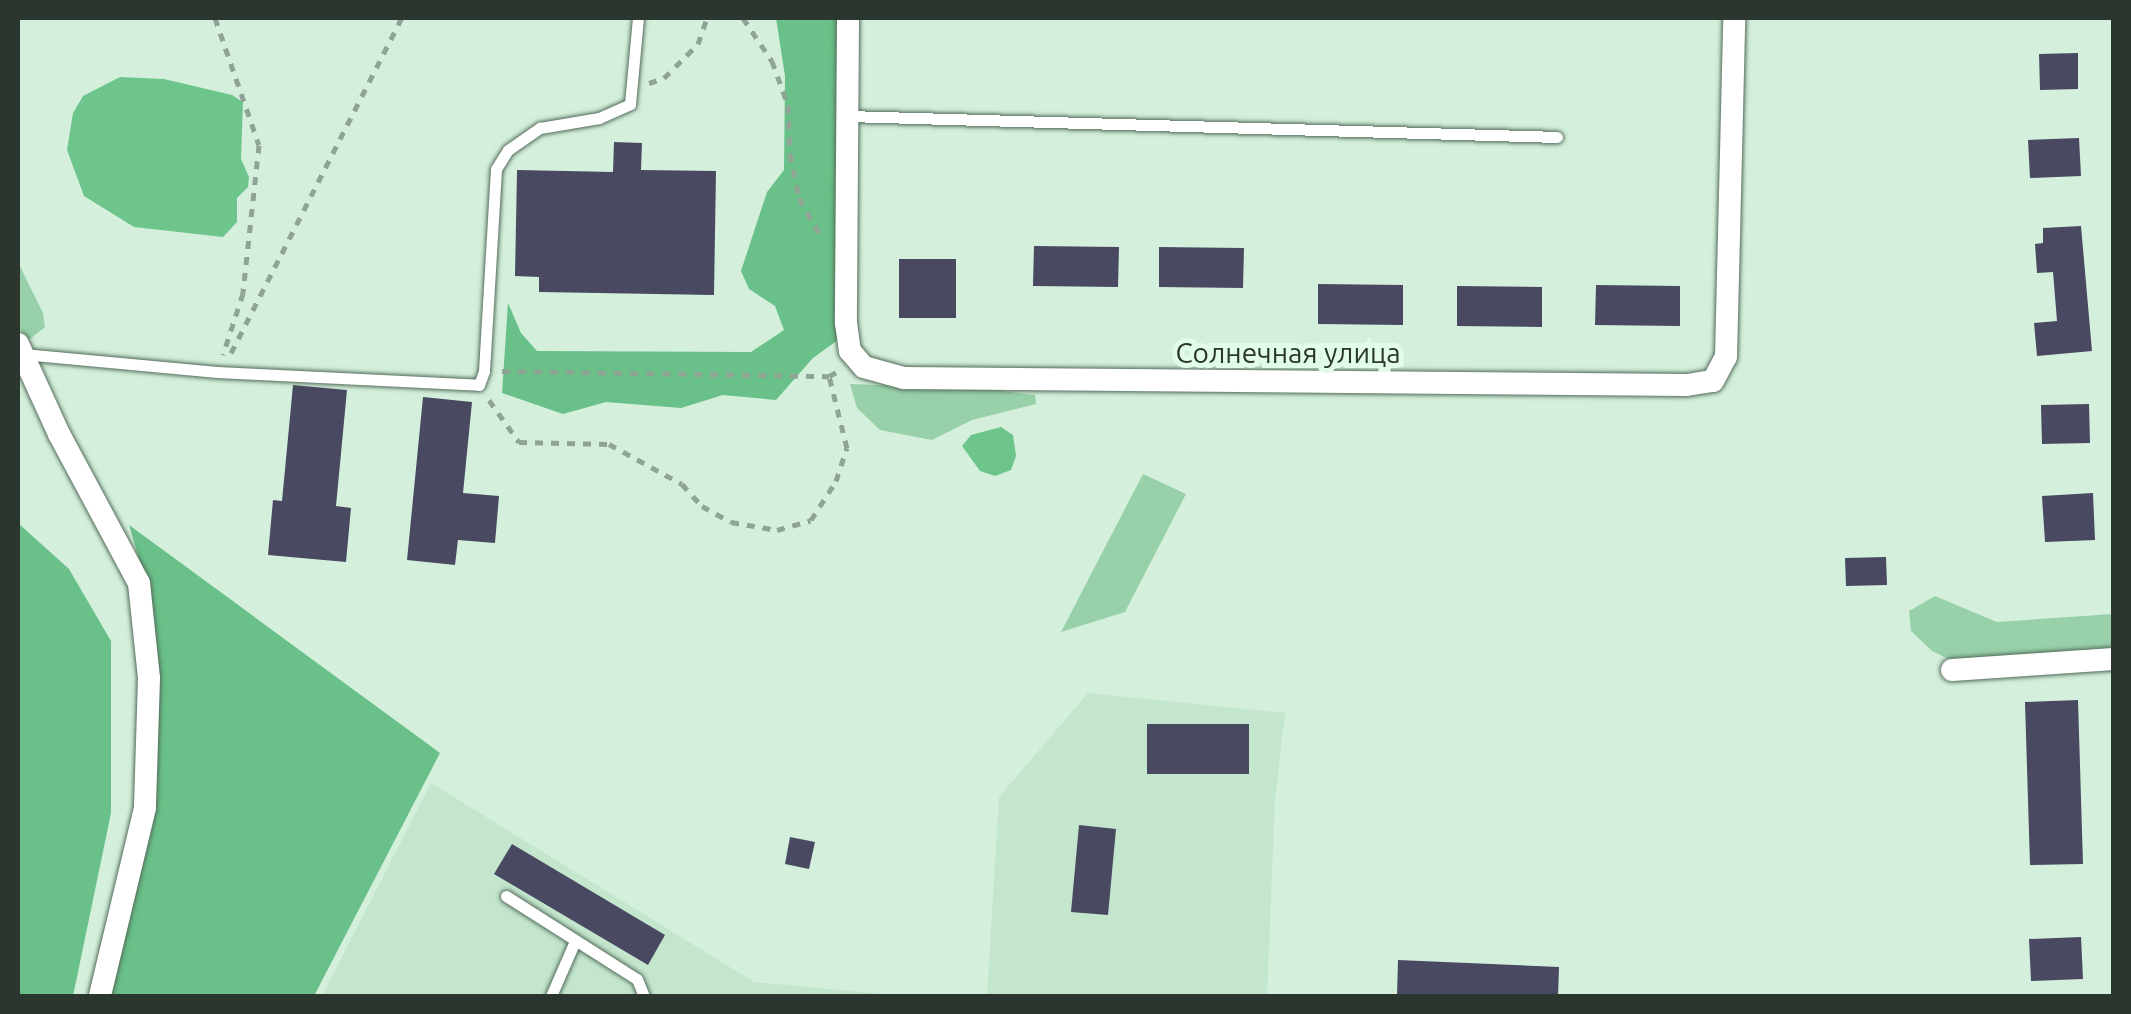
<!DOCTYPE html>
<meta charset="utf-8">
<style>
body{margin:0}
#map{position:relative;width:2131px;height:1014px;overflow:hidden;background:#d4f0dc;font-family:Ubuntu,sans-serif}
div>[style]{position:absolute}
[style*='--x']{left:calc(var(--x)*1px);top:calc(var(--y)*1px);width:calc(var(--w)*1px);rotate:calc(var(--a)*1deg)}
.built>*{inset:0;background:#c3e6cd}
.green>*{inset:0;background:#98d1a9}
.forest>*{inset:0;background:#69c088}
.water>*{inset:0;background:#6ec58c}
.building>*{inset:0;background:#494961}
.path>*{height:5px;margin-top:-2.5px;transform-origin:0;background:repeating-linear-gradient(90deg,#8fa495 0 8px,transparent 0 16px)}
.roads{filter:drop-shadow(0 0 2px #546c5b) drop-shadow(0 0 2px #546c5b)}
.service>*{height:11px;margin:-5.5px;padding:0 5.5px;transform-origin:5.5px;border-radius:5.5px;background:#fff}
.minor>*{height:22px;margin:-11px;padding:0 11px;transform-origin:11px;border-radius:11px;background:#fff}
span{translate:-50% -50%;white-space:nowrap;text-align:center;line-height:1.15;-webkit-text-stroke:10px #e1fde9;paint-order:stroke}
.street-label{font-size:28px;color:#2b362e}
.frame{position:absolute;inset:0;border:20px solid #2b362e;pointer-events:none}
</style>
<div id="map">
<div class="built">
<div style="clip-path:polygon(1088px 693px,1285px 713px,1275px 800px,1267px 996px,987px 996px,999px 797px)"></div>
<div style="clip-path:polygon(431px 783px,754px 982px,903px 996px,322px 996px)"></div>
</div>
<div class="green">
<div style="clip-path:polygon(18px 262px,43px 313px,45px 327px,29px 340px,18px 327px)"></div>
<div style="clip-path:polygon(850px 384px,986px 389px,1035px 395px,1036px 404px,972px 420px,932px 440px,880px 430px,857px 408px)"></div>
<div style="clip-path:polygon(1143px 474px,1186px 494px,1125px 612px,1061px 632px)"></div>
<div style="clip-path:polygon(1935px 596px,1997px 622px,2113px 614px,2113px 654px,1959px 664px,1932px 651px,1911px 631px,1909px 611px)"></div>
</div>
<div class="forest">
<div style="clip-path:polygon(776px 18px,843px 18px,842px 337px,813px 358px,776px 400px,723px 395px,681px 408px,606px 402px,563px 414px,502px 393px,508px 303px,521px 333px,537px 351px,751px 352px,784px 330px,775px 306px,749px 289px,741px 271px,767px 192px,784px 170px,785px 76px)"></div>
<div style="clip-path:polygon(18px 523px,69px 569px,111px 641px,111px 813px,73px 996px,18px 996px)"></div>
<div style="clip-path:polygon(129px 525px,440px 753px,314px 996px,109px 996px,153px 807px,147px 585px)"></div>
</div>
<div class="water">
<div style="clip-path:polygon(120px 77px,164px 79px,232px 95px,243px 102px,241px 159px,249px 177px,248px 187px,237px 198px,237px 222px,223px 237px,134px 227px,84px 196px,67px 150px,73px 113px,83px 96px)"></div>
<div style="clip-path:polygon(1001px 427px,1013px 435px,1016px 456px,1011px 470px,995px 476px,980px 471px,962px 446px,971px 435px)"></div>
</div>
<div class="building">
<div style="clip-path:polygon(2078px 53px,2078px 89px,2040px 90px,2039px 54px)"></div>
<div style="clip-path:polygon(2079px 138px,2081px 176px,2030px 178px,2028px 140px)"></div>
<div style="clip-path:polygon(614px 142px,642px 143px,641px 170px,716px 171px,714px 295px,539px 292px,539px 277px,515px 276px,517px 170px,613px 172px)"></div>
<div style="clip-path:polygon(2081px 226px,2092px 351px,2037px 356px,2034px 323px,2057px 321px,2053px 272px,2037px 273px,2035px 244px,2043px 243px,2043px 228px)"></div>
<div style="clip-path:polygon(1034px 246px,1119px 247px,1118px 287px,1033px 286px)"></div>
<div style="clip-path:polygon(1159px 247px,1244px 248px,1243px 288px,1159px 287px)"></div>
<div style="clip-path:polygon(899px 259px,956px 259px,956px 318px,899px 318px)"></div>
<div style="clip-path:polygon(1318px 284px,1403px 285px,1403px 325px,1318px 324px)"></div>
<div style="clip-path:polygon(1596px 285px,1680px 286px,1680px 326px,1595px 325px)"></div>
<div style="clip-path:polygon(1457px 286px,1542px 287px,1542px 327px,1457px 326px)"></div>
<div style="clip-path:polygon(293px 385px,347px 390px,336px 506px,351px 508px,346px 562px,268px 555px,273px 500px,282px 501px)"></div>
<div style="clip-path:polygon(423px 397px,472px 402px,463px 493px,499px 496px,495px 543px,458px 540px,455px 565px,407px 560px)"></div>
<div style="clip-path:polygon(2089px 404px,2090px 443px,2042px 444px,2041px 405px)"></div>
<div style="clip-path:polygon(2093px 493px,2095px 540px,2045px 542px,2042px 496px)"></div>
<div style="clip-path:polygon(1886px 557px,1887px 585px,1846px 586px,1845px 558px)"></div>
<div style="clip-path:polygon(2078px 700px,2083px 864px,2030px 865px,2025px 702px)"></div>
<div style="clip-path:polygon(1147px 724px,1249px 724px,1249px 774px,1147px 774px)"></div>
<div style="clip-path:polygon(1079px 825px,1116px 829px,1108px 915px,1071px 912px)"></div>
<div style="clip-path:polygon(790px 837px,815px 842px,809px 869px,785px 864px)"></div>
<div style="clip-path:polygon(512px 844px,665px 935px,648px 965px,494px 874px)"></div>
<div style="clip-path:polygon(2081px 937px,2083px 979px,2031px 981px,2029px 939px)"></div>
<div style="clip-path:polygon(1398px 960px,1559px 967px,1558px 996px,1397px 996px)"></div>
</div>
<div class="path">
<div style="--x:215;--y:18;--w:134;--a:70.9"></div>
<div style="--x:259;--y:145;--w:149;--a:96.2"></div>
<div style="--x:243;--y:293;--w:65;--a:107.9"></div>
<div style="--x:743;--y:18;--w:52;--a:56"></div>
<div style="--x:772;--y:61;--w:47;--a:70"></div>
<div style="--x:788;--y:105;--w:49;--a:87.7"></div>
<div style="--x:790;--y:154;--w:45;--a:78.4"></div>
<div style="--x:799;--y:198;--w:48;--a:60.3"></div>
<div style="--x:649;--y:83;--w:16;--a:-18"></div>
<div style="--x:664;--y:78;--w:48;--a:-45"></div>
<div style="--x:698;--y:44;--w:28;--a:-71"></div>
<div style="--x:231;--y:353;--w:376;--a:-63"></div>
<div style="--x:502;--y:371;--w:327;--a:0.9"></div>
<div style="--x:829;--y:376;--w:11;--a:-27"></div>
<div style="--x:489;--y:400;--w:52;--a:54.5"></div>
<div style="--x:519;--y:442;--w:90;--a:1.3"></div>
<div style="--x:609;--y:444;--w:83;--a:28.7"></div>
<div style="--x:682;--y:484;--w:30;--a:48"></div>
<div style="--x:702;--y:506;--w:33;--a:29"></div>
<div style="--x:731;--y:522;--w:47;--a:9.9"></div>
<div style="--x:777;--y:530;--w:35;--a:-16"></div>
<div style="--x:811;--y:520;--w:46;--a:-57.3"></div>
<div style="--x:836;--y:481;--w:35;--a:-72"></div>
<div style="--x:847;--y:448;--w:74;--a:-104"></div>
</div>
<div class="roads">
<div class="service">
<div style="--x:847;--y:116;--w:710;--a:1.69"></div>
<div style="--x:23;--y:354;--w:195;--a:5.3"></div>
<div style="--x:217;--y:372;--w:262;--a:2.8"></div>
<div style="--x:479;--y:385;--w:15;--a:-70"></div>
<div style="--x:484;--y:371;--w:202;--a:-86.6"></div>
<div style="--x:496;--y:169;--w:22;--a:-58"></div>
<div style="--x:508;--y:150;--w:39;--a:-35"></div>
<div style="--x:540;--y:128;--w:60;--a:-9.6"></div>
<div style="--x:599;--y:118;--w:34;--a:-24"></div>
<div style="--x:630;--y:104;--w:86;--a:-84.7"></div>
<div style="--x:506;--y:896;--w:155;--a:32.4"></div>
<div style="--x:637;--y:979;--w:18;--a:68"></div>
<div style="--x:551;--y:996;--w:60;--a:-66.4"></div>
</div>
<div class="minor">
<div style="--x:848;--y:18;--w:305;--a:90.4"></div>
<div style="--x:846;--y:323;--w:28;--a:82"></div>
<div style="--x:850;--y:351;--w:21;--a:49"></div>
<div style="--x:864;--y:367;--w:41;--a:15.4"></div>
<div style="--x:904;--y:378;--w:783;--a:0.51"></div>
<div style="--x:1687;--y:385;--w:26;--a:-9"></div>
<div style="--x:1713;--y:381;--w:27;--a:-62"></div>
<div style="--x:1726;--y:357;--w:339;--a:-88.6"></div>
<div style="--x:18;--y:344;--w:99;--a:65.5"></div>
<div style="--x:59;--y:434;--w:169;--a:61.8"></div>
<div style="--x:139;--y:583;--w:96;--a:84"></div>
<div style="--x:149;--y:678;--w:130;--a:91.8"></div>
<div style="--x:145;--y:808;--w:193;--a:103.5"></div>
<div style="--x:1952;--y:670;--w:162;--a:-3.9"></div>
</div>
</div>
<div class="street-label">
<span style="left:1288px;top:353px">Солнечная улица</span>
</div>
<div class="frame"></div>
</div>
